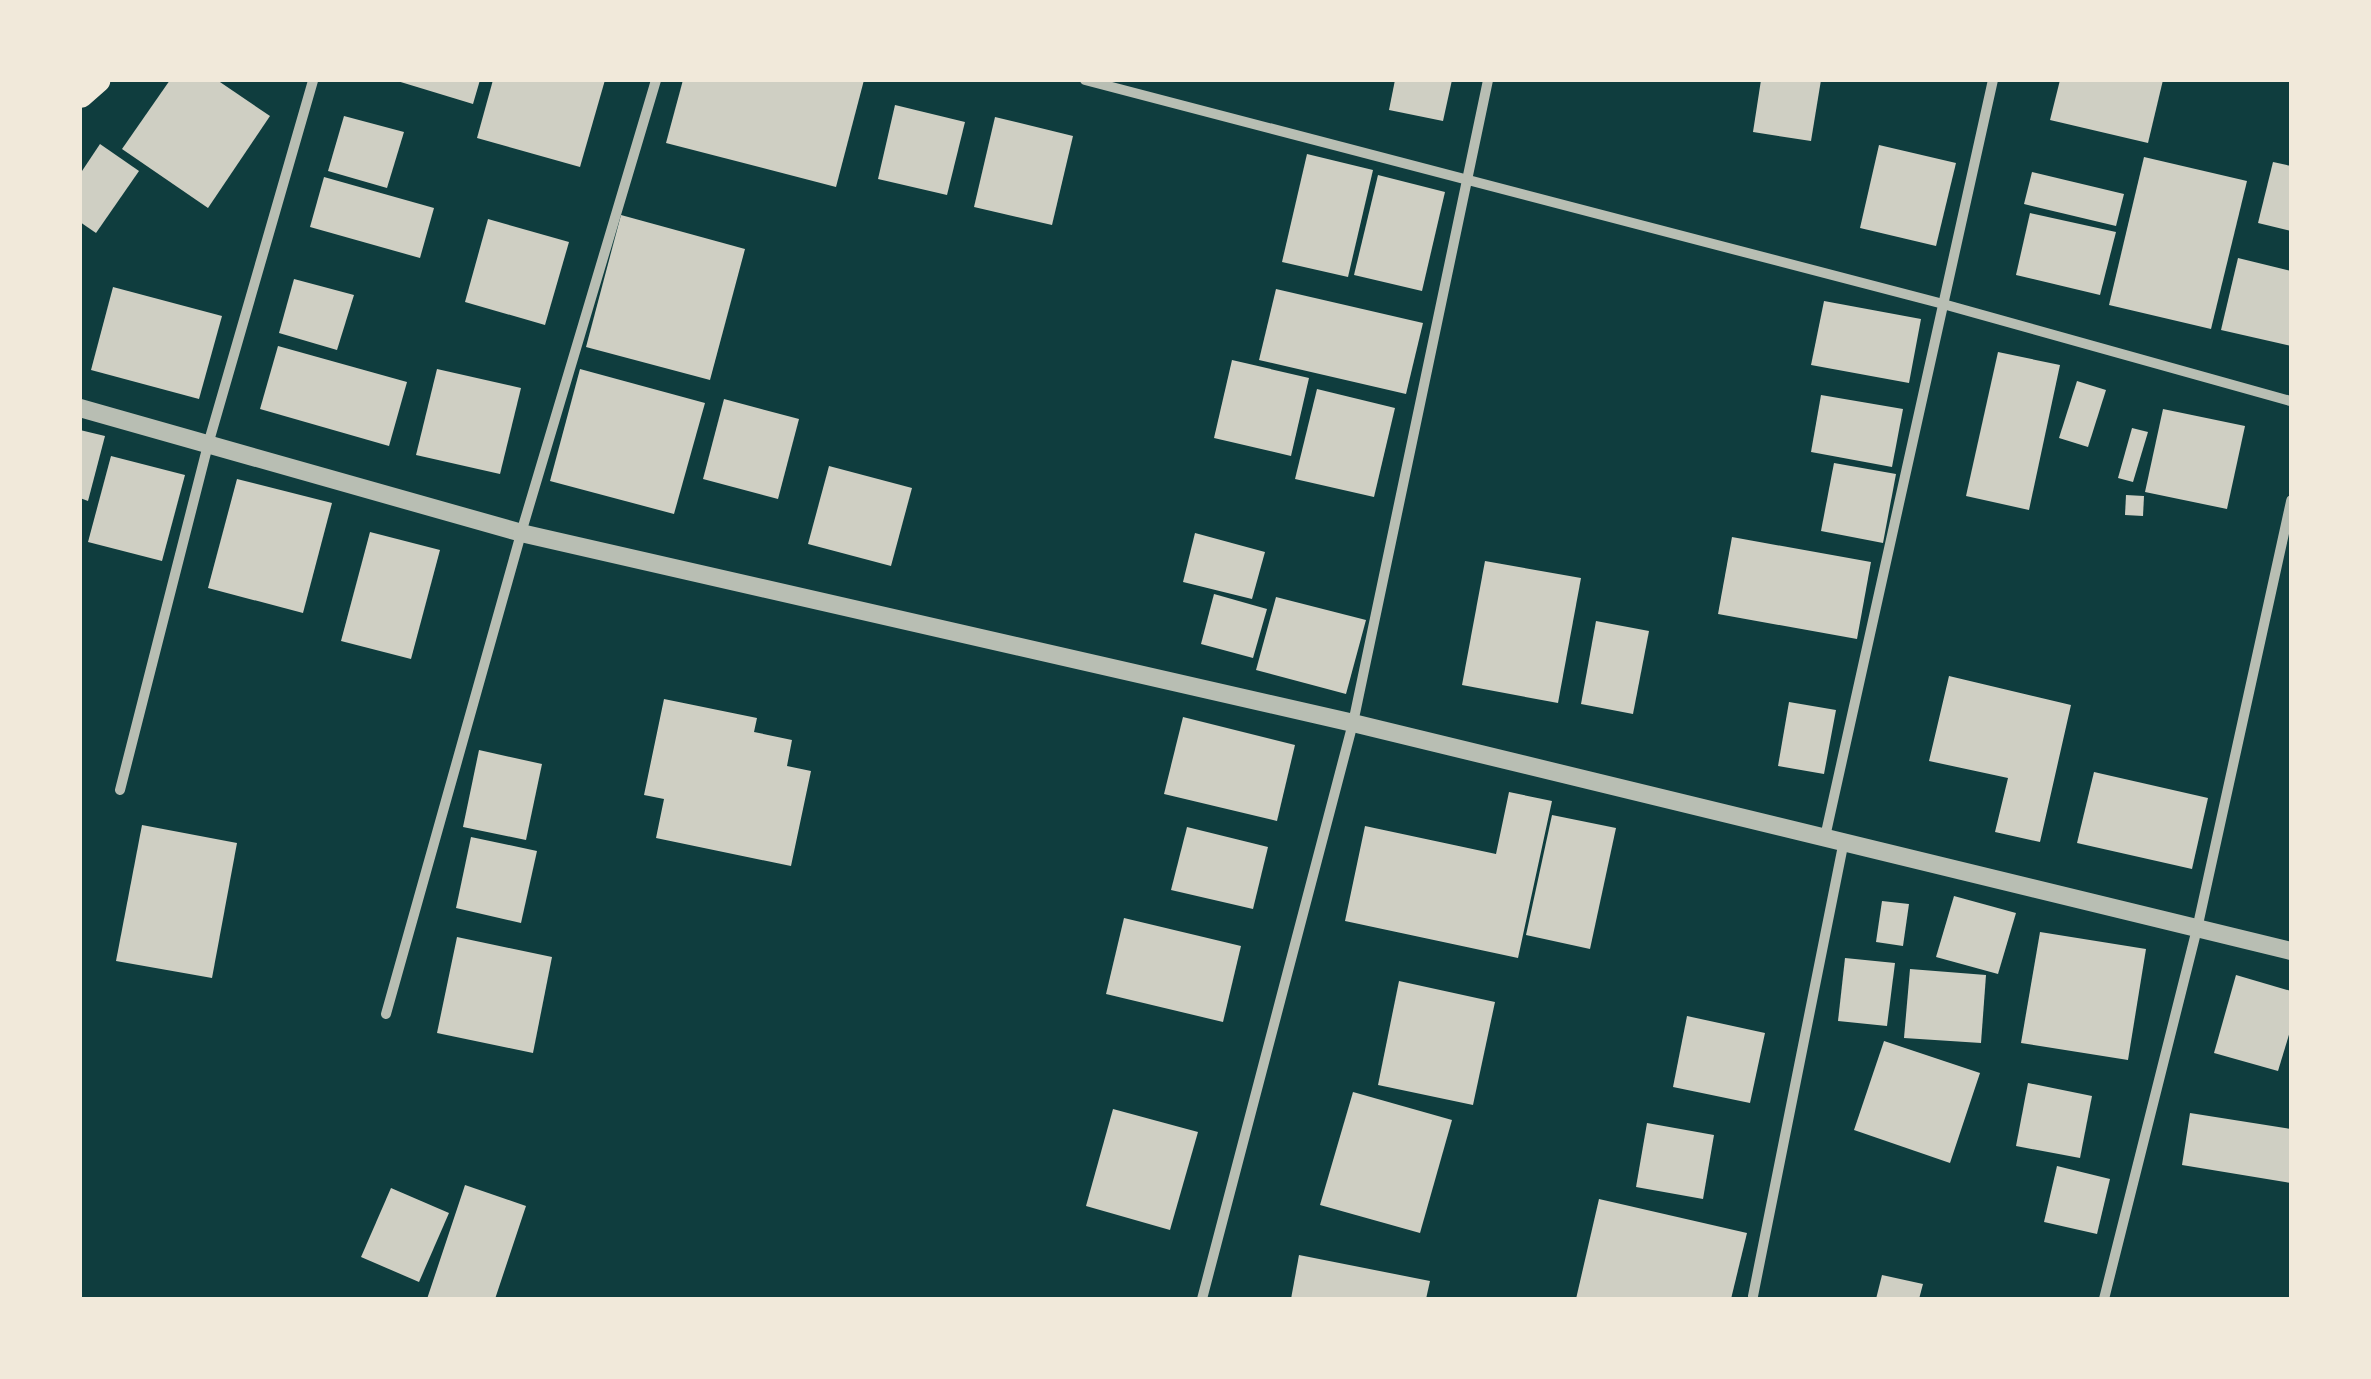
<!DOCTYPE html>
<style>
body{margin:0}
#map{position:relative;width:2371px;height:1379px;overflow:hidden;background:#0f3d3e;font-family:"PT Sans",sans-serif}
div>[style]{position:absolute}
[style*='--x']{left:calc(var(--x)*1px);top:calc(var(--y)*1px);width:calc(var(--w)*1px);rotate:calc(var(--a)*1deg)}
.building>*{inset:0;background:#cfcfc3}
.minor>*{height:10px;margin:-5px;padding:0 5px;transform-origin:5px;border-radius:5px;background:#b8beb3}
.tertiary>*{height:18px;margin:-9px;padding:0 9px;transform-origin:9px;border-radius:9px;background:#b8beb3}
.primary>*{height:25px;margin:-12.5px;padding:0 12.5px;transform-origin:12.5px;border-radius:12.5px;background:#f1e9da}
span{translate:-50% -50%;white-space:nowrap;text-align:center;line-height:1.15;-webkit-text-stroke:9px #f1e9da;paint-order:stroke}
.frame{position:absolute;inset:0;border:82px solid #f1e9da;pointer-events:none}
</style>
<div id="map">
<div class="building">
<div style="clip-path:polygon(170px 80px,217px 80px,270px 116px,208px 208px,122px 149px)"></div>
<div style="clip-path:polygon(394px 80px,480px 80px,473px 104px)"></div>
<div style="clip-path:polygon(493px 80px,605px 80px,580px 167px,477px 138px)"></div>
<div style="clip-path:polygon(683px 80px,864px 80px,836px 187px,666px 143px)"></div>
<div style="clip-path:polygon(1395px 80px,1452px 80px,1443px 121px,1389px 110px)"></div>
<div style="clip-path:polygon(1761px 80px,1821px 80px,1811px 141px,1753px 132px)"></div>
<div style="clip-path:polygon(2060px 80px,2163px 80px,2148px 143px,2050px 120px)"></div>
<div style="clip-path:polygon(895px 105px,965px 122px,947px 195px,878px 179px)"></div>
<div style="clip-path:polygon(344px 116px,404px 132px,387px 188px,328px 171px)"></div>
<div style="clip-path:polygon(995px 117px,1073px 136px,1052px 225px,974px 207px)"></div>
<div style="clip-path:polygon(100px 144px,139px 171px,96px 233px,80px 222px,80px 174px)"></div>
<div style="clip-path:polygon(1879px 145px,1956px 163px,1936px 246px,1860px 228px)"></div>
<div style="clip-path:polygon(1307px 154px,1373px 170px,1348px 277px,1282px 262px)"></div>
<div style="clip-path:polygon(2144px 157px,2247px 181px,2211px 329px,2109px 305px)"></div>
<div style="clip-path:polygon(2273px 162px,2291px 166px,2291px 231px,2258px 223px)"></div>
<div style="clip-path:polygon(2032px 172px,2124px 194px,2116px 226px,2024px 204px)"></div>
<div style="clip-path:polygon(1378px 175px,1445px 192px,1422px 291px,1354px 275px)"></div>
<div style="clip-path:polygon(324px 177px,434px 208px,420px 258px,310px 227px)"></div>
<div style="clip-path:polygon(2030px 213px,2116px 232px,2100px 295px,2016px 275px)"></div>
<div style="clip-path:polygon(621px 215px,745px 249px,710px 380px,586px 347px)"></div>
<div style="clip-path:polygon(488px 219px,569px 242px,545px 325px,465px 302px)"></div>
<div style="clip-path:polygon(2238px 258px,2291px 271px,2291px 346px,2221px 330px)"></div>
<div style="clip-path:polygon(294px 279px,354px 295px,337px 350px,279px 333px)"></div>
<div style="clip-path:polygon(113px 287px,222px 316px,199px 399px,91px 370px)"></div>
<div style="clip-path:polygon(1276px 289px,1423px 323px,1406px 394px,1259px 360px)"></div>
<div style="clip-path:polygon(1824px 301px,1921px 319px,1909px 383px,1811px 365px)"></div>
<div style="clip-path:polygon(278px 346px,407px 382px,389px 446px,260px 409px)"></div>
<div style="clip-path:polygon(1998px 352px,2060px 365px,2029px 510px,1966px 496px)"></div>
<div style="clip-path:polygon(1232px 360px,1309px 378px,1291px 456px,1214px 438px)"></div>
<div style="clip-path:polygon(437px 369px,521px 388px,500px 474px,416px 455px)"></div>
<div style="clip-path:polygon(580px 369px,705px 403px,674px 514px,550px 481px)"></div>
<div style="clip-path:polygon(2077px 381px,2106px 390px,2088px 447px,2059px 438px)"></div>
<div style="clip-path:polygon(1317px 389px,1395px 408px,1374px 497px,1295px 479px)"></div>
<div style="clip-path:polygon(1821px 395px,1903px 409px,1892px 467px,1811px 452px)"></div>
<div style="clip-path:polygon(724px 399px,799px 419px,778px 499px,703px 479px)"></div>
<div style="clip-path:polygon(2163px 409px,2245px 426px,2227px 509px,2145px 492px)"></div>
<div style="clip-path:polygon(2132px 428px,2148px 432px,2133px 482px,2118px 478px)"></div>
<div style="clip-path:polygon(80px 430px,105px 436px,88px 501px,80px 498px)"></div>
<div style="clip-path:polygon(111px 456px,185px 475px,162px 561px,88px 542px)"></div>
<div style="clip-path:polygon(1834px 463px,1896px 474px,1883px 543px,1821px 531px)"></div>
<div style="clip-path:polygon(829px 466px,912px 488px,891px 566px,808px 544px)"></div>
<div style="clip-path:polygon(237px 479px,332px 503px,303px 613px,208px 588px)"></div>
<div style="clip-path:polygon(2126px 495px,2144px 496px,2143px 516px,2125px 515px)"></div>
<div style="clip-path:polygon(370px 532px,440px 550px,411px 659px,341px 641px)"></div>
<div style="clip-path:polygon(1195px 533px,1265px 552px,1252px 599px,1183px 582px)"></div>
<div style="clip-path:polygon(1732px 537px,1871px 562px,1857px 639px,1718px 614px)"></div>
<div style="clip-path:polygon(1485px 561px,1581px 578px,1558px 703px,1462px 685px)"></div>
<div style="clip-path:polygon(1214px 594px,1267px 609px,1253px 658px,1201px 644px)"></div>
<div style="clip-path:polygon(1276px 597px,1366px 620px,1346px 694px,1256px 670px)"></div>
<div style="clip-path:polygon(1596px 621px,1649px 631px,1633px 714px,1581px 704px)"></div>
<div style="clip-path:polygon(1949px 676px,2071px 705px,2040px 842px,1995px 832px,2008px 778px,1929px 761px)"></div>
<div style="clip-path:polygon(664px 699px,757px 718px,754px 732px,792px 740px,787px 766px,811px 771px,791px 866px,656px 838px,664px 799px,644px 795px)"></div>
<div style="clip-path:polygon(1789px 702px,1836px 710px,1824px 774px,1778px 766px)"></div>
<div style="clip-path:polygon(1183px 717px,1295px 745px,1277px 821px,1164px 794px)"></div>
<div style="clip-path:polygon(479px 750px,542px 764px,526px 840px,463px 827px)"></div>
<div style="clip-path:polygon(2094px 772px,2208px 798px,2192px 869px,2077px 843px)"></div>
<div style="clip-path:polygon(1509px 792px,1552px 801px,1518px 958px,1345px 921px,1365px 826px,1496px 854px)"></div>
<div style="clip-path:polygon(1552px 815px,1616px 828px,1590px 949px,1526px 935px)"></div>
<div style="clip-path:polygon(142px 825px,237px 843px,212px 978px,116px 961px)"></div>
<div style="clip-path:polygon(1187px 827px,1268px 847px,1253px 909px,1171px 890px)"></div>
<div style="clip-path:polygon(471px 837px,537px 851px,521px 923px,456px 908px)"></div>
<div style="clip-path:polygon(1954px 896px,2016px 913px,1998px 974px,1936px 957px)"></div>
<div style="clip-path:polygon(1882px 901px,1909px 904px,1903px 946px,1876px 942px)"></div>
<div style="clip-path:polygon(1124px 918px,1241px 946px,1223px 1022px,1106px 994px)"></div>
<div style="clip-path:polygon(2040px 932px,2146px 949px,2128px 1060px,2021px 1043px)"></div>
<div style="clip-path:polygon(457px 937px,552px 957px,533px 1053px,437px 1033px)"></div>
<div style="clip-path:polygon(1845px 958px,1895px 963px,1887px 1026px,1838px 1021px)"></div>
<div style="clip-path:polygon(1910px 969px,1986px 975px,1981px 1043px,1904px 1038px)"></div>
<div style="clip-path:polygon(2236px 975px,2291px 991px,2291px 1028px,2278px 1071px,2214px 1053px)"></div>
<div style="clip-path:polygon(1399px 981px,1495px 1002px,1473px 1105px,1378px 1085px)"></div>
<div style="clip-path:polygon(1687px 1016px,1765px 1033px,1750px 1103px,1673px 1087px)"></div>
<div style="clip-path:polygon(1884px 1041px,1980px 1073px,1950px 1163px,1854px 1130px)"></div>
<div style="clip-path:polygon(2028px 1083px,2092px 1096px,2080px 1158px,2016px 1146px)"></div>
<div style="clip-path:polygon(1353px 1092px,1452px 1120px,1420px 1233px,1320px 1205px)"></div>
<div style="clip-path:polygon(1113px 1109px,1198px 1132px,1170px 1230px,1086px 1206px)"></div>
<div style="clip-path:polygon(2190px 1113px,2291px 1129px,2291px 1183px,2182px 1165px)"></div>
<div style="clip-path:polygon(1647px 1123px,1714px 1135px,1703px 1199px,1636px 1187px)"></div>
<div style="clip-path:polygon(2057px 1166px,2110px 1179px,2097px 1234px,2044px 1222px)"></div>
<div style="clip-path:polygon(465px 1185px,526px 1206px,495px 1299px,427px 1299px)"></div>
<div style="clip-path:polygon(391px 1188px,449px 1213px,419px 1282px,361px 1257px)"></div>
<div style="clip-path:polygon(1599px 1199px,1747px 1233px,1731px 1299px,1576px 1299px)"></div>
<div style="clip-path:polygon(1299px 1255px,1430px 1281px,1426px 1299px,1291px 1299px)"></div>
<div style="clip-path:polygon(1882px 1275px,1923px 1284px,1919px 1299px,1876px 1299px)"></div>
</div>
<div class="minor">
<div style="--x:1085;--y:80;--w:887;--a:14.63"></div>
<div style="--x:1943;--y:304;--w:361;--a:15.6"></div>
<div style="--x:120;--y:790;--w:360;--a:-75.7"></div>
<div style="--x:209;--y:441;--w:376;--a:-73.9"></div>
<div style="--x:1825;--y:837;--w:775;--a:-77.49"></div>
<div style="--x:386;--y:1014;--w:500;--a:-74.3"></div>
<div style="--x:521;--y:533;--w:473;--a:-73.4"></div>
<div style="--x:1753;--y:1296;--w:463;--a:-78.7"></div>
<div style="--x:1202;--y:1299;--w:595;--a:-75.31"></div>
<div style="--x:1353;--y:723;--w:657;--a:-78.14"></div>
<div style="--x:2104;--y:1299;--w:382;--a:-75.9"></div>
<div style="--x:2197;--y:929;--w:439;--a:-77.6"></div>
</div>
<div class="tertiary">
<div style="--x:80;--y:408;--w:458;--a:15.8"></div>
<div style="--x:521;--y:533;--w:853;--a:12.86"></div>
<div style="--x:1353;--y:723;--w:965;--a:13.66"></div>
</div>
<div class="primary">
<div style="--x:80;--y:95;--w:23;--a:-41"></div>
</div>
<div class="frame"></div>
</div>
